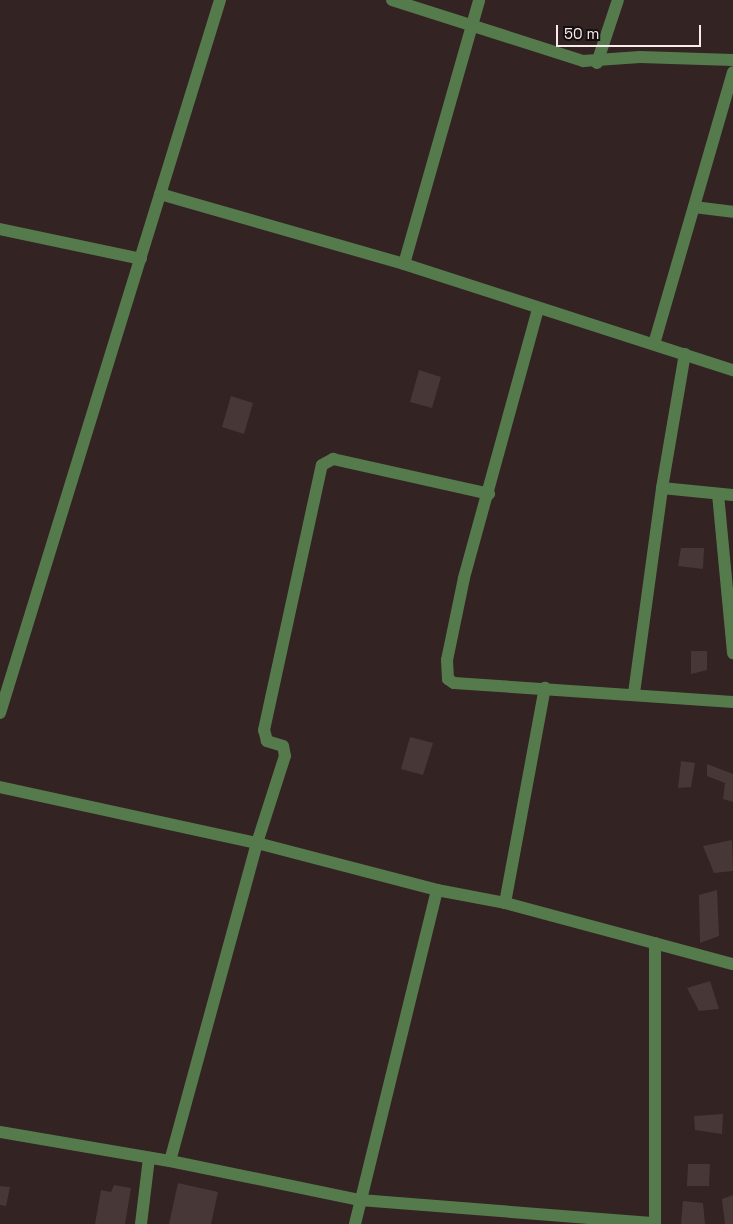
<!DOCTYPE html>
<style>
body{margin:0}
#map{position:relative;width:733px;height:1224px;overflow:hidden;background:#332323;font-family:"Space Grotesk",sans-serif}
div>[style]{position:absolute}
[style*='--x']{left:calc(var(--x)*1px);top:calc(var(--y)*1px);width:calc(var(--w)*1px);rotate:calc(var(--a)*1deg)}
.building>*{inset:0;background:#483737}
.minor>*{height:12px;margin:-6px;padding:0 6px;transform-origin:6px;border-radius:6px;background:#557b4c}
span{translate:-50% -50%;white-space:nowrap;text-align:center;line-height:1.15;-webkit-text-stroke:4px #160f0f;paint-order:stroke}
.scale{position:absolute;left:556px;top:25px;width:145px;height:22px;box-sizing:border-box;border:2px solid #f8edec;border-top:0;padding-left:6px;font-size:15px;line-height:18px;white-space:nowrap;color:#f8edec;-webkit-text-stroke:4px #160f0f;paint-order:stroke}
</style>
<div id="map">
<div class="building">
<div style="clip-path:polygon(419px 370px,441px 377px,432px 408px,410px 402px)"></div>
<div style="clip-path:polygon(231px 396px,253px 403px,244px 434px,222px 427px)"></div>
<div style="clip-path:polygon(681px 548px,704px 548px,703px 569px,678px 566px)"></div>
<div style="clip-path:polygon(691px 651px,707px 651px,707px 670px,691px 674px)"></div>
<div style="clip-path:polygon(410px 737px,433px 743px,423px 775px,401px 769px)"></div>
<div style="clip-path:polygon(681px 761px,695px 763px,691px 787px,678px 788px)"></div>
<div style="clip-path:polygon(707px 764px,733px 774px,733px 802px,723px 799px,725px 783px,707px 776px)"></div>
<div style="clip-path:polygon(732px 840px,733px 871px,714px 873px,703px 846px)"></div>
<div style="clip-path:polygon(717px 890px,719px 936px,700px 943px,699px 895px)"></div>
<div style="clip-path:polygon(710px 981px,719px 1009px,699px 1011px,687px 988px)"></div>
<div style="clip-path:polygon(723px 1114px,722px 1134px,695px 1130px,694px 1116px)"></div>
<div style="clip-path:polygon(688px 1164px,710px 1164px,709px 1186px,687px 1186px)"></div>
<div style="clip-path:polygon(178px 1183px,218px 1192px,211px 1224px,169px 1224px)"></div>
<div style="clip-path:polygon(114px 1185px,131px 1188px,125px 1224px,95px 1224px,101px 1190px,111px 1192px)"></div>
<div style="clip-path:polygon(0 1186px,10px 1187px,6px 1206px,0 1205px)"></div>
<div style="clip-path:polygon(733px 1195px,733px 1224px,725px 1224px,722px 1199px)"></div>
<div style="clip-path:polygon(683px 1201px,703px 1203px,705px 1224px,681px 1224px)"></div>
</div>
<div class="minor">
<div style="--x:392;--y:0;--w:201;--a:17.7"></div>
<div style="--x:583;--y:61;--w:57;--a:-4"></div>
<div style="--x:640;--y:57;--w:93;--a:1.8"></div>
<div style="--x:597;--y:63;--w:66;--a:-71.6"></div>
<div style="--x:160;--y:194;--w:254;--a:16"></div>
<div style="--x:404;--y:264;--w:346;--a:17.9"></div>
<div style="--x:694;--y:207;--w:39;--a:7"></div>
<div style="--x:0;--y:229;--w:144;--a:12"></div>
<div style="--x:404;--y:264;--w:274;--a:-74.1"></div>
<div style="--x:538;--y:309;--w:279;--a:105.4"></div>
<div style="--x:464;--y:578;--w:84;--a:101.7"></div>
<div style="--x:447;--y:660;--w:19;--a:87"></div>
<div style="--x:448;--y:679;--w:7;--a:34"></div>
<div style="--x:454;--y:683;--w:280;--a:3.9"></div>
<div style="--x:654;--y:344;--w:283;--a:-73.8"></div>
<div style="--x:662;--y:488;--w:71;--a:5.6"></div>
<div style="--x:718;--y:494;--w:160;--a:84.6"></div>
<div style="--x:634;--y:693;--w:207;--a:-82.2"></div>
<div style="--x:662;--y:488;--w:136;--a:-80.3"></div>
<div style="--x:0;--y:713;--w:746;--a:-72.85"></div>
<div style="--x:0;--y:787;--w:263;--a:12.3"></div>
<div style="--x:257;--y:843;--w:186;--a:14.6"></div>
<div style="--x:437;--y:890;--w:69;--a:10.8"></div>
<div style="--x:505;--y:903;--w:236;--a:15"></div>
<div style="--x:505;--y:903;--w:219;--a:-79.5"></div>
<div style="--x:0;--y:1132;--w:172;--a:9.7"></div>
<div style="--x:170;--y:1161;--w:194;--a:11.6"></div>
<div style="--x:360;--y:1200;--w:296;--a:4.5"></div>
<div style="--x:170;--y:1161;--w:330;--a:-74.7"></div>
<div style="--x:257;--y:843;--w:91;--a:-72.2"></div>
<div style="--x:285;--y:756;--w:10;--a:-101"></div>
<div style="--x:283;--y:746;--w:17;--a:-163"></div>
<div style="--x:267;--y:741;--w:11;--a:-105"></div>
<div style="--x:264;--y:730;--w:271;--a:-77.7"></div>
<div style="--x:322;--y:465;--w:13;--a:-29"></div>
<div style="--x:333;--y:459;--w:160;--a:12.6"></div>
<div style="--x:141;--y:1224;--w:66;--a:-83.1"></div>
<div style="--x:355;--y:1224;--w:344;--a:-76.2"></div>
<div style="--x:655;--y:1224;--w:281;--a:-90"></div>
</div>
<div class="scale">50 m</div>
</div>
